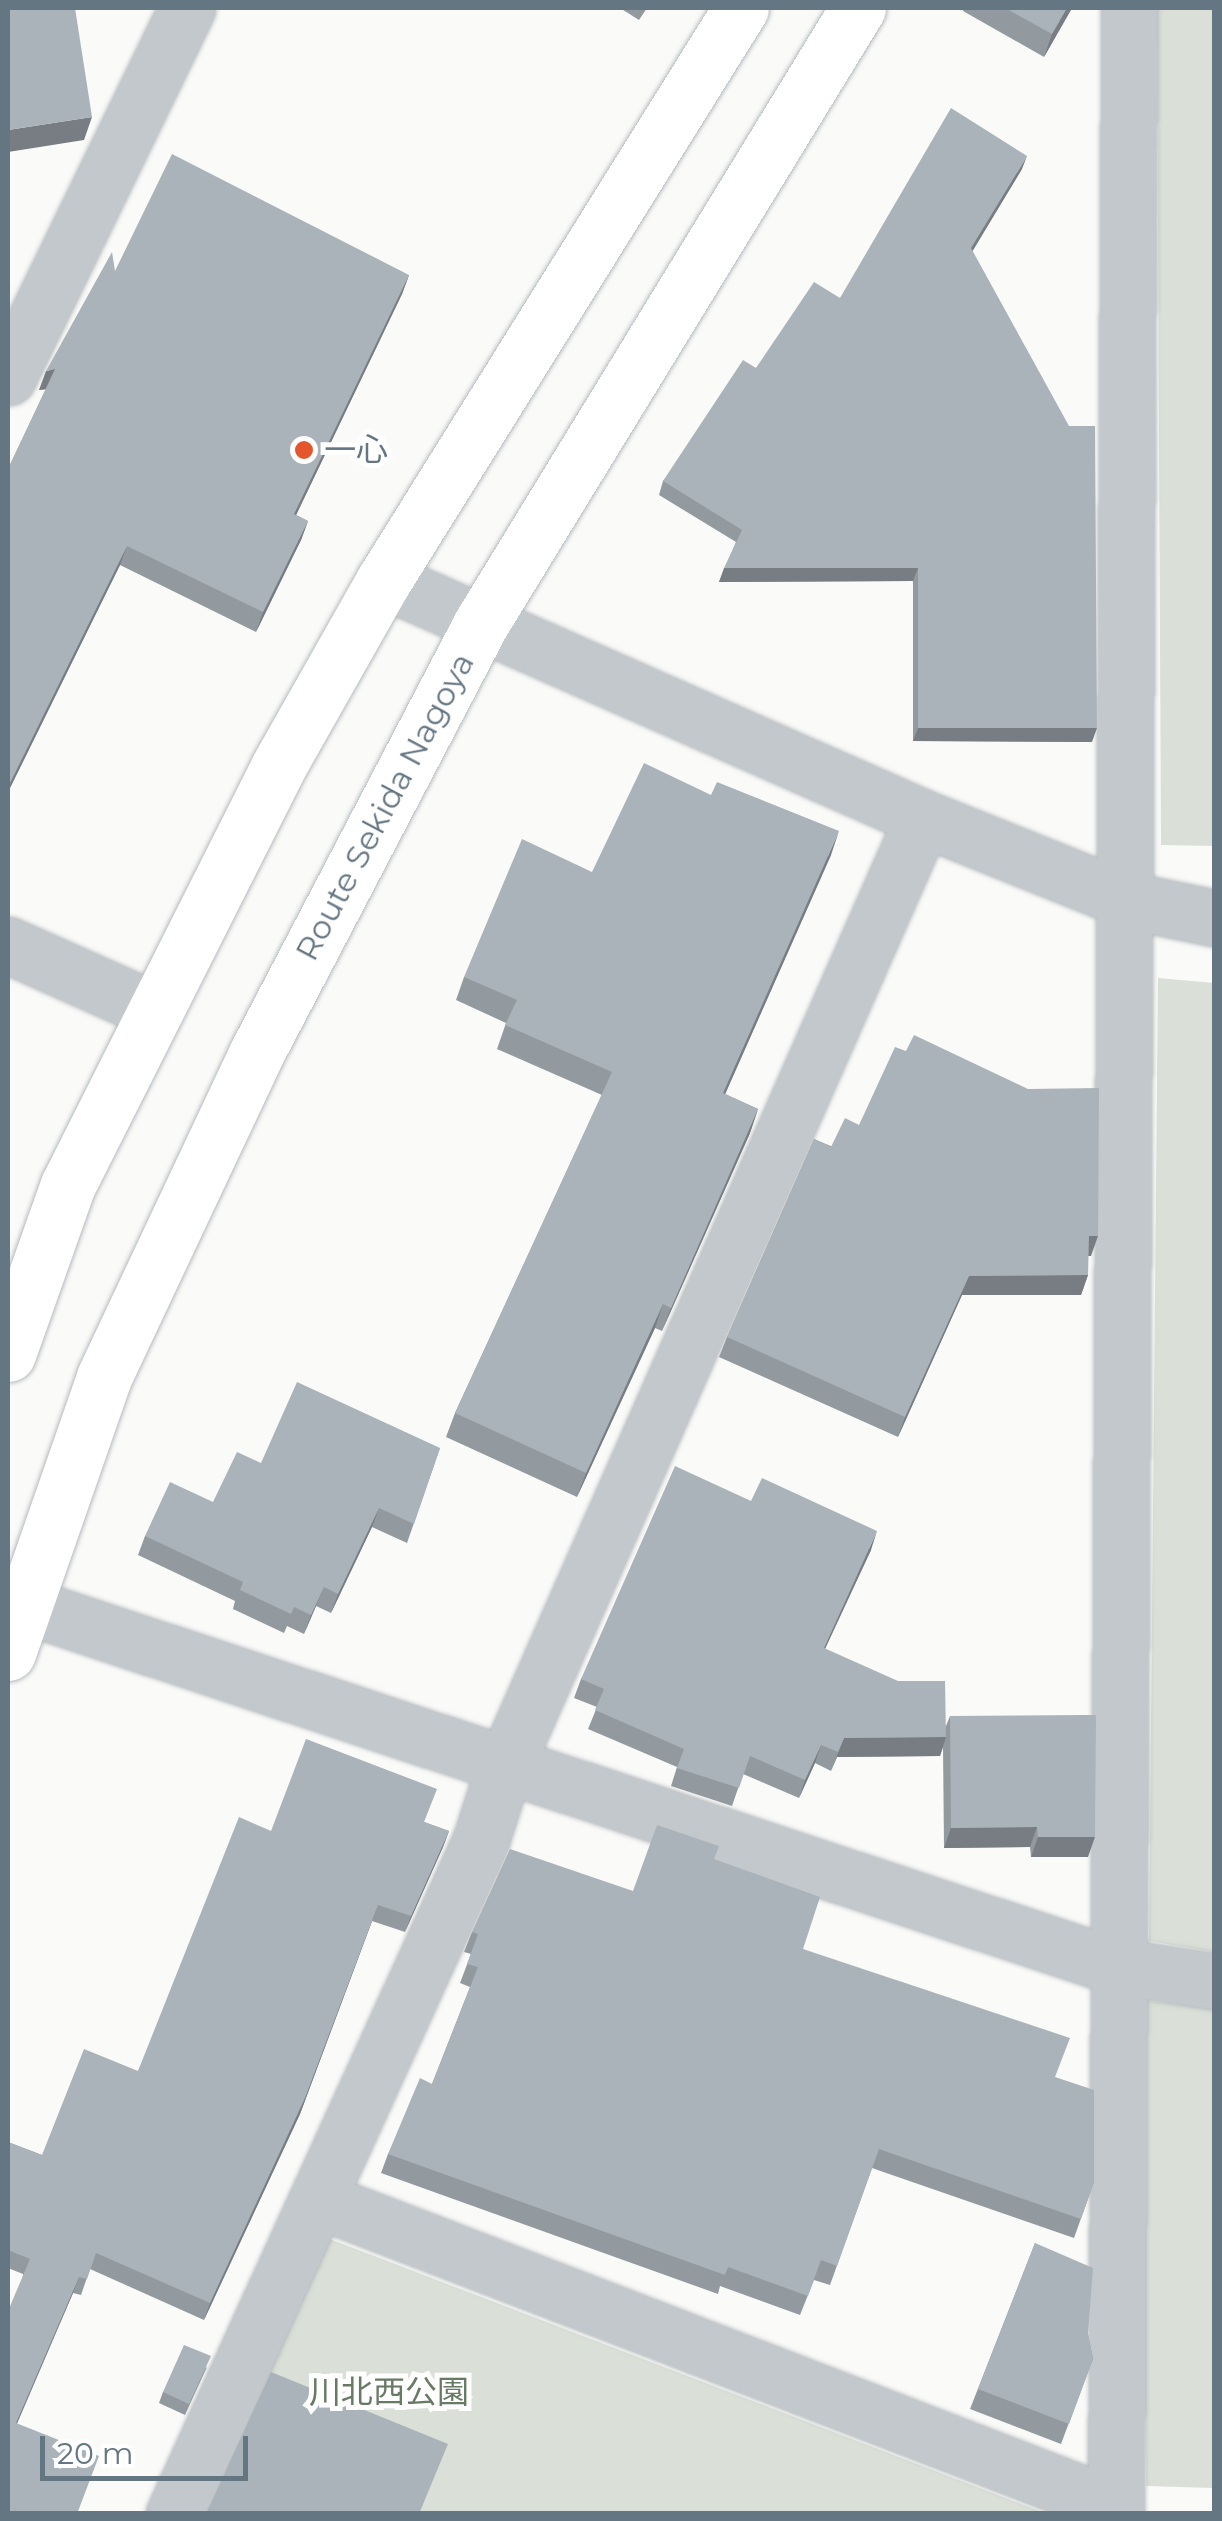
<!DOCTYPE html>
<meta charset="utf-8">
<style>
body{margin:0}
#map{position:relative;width:1222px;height:2521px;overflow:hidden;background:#fafaf8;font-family:Montserrat,"Noto Sans JP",sans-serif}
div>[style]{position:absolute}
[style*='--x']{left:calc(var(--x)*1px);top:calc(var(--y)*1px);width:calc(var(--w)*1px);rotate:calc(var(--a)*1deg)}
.green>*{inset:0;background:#dadfd7}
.roads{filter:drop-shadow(0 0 2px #b5babe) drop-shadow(0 0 2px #b5babe)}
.minor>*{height:55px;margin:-27.5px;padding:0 27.5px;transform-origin:27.5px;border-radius:27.5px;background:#c3c8cc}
.tertiary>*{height:55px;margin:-27.5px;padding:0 27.5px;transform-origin:27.5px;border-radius:27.5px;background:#c3c8cc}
.primary>*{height:55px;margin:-27.5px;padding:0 27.5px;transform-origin:27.5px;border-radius:27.5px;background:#fff}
.wall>*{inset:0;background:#929a9f}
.shaded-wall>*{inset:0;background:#777d82}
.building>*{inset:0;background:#aab3b9}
.dots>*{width:28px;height:28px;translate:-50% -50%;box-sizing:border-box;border:5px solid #fff;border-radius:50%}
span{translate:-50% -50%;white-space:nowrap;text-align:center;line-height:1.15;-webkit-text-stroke:10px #fff;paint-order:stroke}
.poi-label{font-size:32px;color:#657683}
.left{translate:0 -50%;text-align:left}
.street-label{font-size:32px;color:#657683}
.park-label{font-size:32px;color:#687a64}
.frame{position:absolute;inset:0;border:10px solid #657683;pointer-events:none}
.scale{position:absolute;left:40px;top:2436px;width:208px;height:45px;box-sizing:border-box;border:5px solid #657683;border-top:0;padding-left:12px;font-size:30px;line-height:35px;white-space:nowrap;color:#657683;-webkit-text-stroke:8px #fff;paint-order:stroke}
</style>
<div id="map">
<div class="green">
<div style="clip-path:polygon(1157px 8px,1214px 8px,1214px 846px,1161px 845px)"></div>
<div style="clip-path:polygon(1158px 978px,1214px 983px,1214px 1952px,1149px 1941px)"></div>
<div style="clip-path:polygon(1140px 2000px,1214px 2008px,1214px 2488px,1146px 2486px)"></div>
<div style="clip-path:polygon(322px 2236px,1045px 2513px,192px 2514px)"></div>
</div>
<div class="roads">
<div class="minor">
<div style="--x:8;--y:377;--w:410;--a:-64.1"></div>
<div style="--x:8;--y:945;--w:159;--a:24.1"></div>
<div style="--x:24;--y:1605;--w:1149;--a:18.31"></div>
<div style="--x:1115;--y:1966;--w:100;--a:8.6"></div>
<div style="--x:319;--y:2200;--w:854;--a:21.07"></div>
<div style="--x:174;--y:2514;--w:741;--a:-65.51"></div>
<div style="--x:481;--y:1840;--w:76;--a:-72.3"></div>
<div style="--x:504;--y:1768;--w:1038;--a:-66.2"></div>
<div style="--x:1116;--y:2514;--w:2506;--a:-89.7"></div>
</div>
<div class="tertiary">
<div style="--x:384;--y:580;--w:589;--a:23.82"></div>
<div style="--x:923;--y:818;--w:220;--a:21.9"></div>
<div style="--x:1127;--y:900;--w:89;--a:11.7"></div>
</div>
<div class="primary">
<div style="--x:8;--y:1354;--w:179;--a:-70.5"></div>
<div style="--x:68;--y:1185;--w:468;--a:-63.3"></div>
<div style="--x:278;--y:767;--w:215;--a:-60.5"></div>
<div style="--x:384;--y:580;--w:674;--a:-58.03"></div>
<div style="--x:8;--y:1653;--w:292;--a:-70.8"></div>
<div style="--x:104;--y:1377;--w:359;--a:-64.8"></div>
<div style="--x:257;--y:1052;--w:485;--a:-62.4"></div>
<div style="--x:482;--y:622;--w:720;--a:-58.52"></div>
</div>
</div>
<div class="wall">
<div style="clip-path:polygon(620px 8px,647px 8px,639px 20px)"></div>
<div style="clip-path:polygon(964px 8px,1072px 8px,1044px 57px,963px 11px)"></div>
<div style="clip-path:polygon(1022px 169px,972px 251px,1092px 742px,913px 741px,913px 581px,719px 582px,736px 542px,659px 495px,663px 481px,756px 368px,840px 298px)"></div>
<div style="clip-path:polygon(115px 271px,409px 275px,402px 294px,296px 515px,308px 521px,301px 540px,256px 632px,120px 565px,8px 792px,8px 469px,46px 389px,39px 390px)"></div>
<div style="clip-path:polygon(831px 855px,725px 1094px,758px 1109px,750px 1133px,662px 1331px,655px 1328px,577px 1497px,446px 1437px,455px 1413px,602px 1095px,497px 1049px,506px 1023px,456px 1000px,464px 977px)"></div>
<div style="clip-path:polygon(814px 1139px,1091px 1256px,1088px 1256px,1088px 1275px,1081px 1295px,962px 1295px,898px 1437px,719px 1357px,727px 1337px)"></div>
<div style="clip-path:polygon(440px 1448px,407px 1543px,372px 1527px,331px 1613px,316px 1606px,304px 1634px,287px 1626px,284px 1633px,233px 1609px,235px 1601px,138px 1555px,145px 1536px,213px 1502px,261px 1463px)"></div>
<div style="clip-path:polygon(751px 1501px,871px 1550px,825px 1649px,946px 1726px,950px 1716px,1088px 1857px,1031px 1857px,1030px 1847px,944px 1848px,943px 1747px,940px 1756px,837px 1757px,831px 1771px,815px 1763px,799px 1798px,743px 1774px,732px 1806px,671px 1786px,677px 1767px,588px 1729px,597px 1707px,574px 1698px,581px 1679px)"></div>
<div style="clip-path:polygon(424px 1822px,449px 1831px,443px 1847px,405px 1932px,372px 1921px,300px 2114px,204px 2320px,90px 2269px,81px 2295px,73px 2293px,17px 2424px,8px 2514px,23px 2274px,8px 2268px,8px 2142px,42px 2155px,138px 2071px,271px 1831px)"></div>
<div style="clip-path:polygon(714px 1859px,803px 1949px,1055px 2077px,1094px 2182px,1074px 2238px,872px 2168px,830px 2285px,814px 2280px,800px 2315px,720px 2286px,718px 2294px,381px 2173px,388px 2154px,432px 2084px,470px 1987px,460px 1983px,471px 1954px,464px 1952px,472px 1932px,633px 1891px)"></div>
<div style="clip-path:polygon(1035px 2243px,1088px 2334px,1093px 2359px,1061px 2444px,970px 2409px)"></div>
<div style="clip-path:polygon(207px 2367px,185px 2415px,159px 2403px,163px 2392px)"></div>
</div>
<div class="shaded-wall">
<div style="clip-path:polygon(1067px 8px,1072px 8px,1044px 57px,1052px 34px)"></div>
<div style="clip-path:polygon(92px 117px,84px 140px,8px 152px,8px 130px)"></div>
<div style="clip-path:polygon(1027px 156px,1022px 169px,966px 262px,971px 248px)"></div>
<div style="clip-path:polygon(409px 275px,402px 294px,287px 534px,294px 514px)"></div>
<div style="clip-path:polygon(55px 369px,48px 389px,39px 390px,46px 371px)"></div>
<div style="clip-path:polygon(308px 521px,301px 540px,256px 632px,263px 612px)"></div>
<div style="clip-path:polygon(127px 546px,120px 565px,8px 792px,8px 787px)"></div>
<div style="clip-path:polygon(724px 568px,918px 568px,913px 581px,719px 582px)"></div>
<div style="clip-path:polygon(918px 728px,1097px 728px,1092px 742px,913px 741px)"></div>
<div style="clip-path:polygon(839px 831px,831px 855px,715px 1117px,723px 1093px)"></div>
<div style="clip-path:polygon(758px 1109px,750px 1133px,662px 1331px,671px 1308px)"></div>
<div style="clip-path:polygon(1089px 1236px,1098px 1236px,1091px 1256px,1081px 1256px)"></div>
<div style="clip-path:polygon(1088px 1275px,1081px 1295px,962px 1295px,898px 1437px,905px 1417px,969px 1276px)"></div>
<div style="clip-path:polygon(663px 1304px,655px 1328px,577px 1497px,586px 1473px)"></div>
<div style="clip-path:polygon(379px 1508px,372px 1527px,331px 1613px,338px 1594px)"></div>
<div style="clip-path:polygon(877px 1531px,871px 1550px,817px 1666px,824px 1648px)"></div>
<div style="clip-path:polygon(324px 1587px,316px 1606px,304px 1634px,311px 1615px)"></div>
<div style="clip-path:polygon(946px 1737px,940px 1756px,837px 1757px,831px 1771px,844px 1738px)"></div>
<div style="clip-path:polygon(821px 1745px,815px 1763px,799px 1798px,805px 1780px)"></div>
<div style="clip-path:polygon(1037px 1827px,1030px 1847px,944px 1848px,951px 1828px)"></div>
<div style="clip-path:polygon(449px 1831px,443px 1847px,405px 1932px,411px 1916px)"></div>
<div style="clip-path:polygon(1038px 1837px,1095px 1837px,1088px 1857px,1031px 1857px)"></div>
<div style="clip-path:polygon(378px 1905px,300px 2114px,204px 2320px,210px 2303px)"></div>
<div style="clip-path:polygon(79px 2277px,73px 2293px,10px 2439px,16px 2423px)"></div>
</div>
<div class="building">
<div style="clip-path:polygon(8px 8px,75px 8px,92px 117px,8px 130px)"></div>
<div style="clip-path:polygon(1005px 8px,1067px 8px,1052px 34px)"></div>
<div style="clip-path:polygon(951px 108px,1027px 156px,971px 248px,1069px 426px,1095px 426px,1097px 728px,918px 728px,918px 568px,724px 568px,742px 530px,663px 481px,743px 360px,756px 368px,814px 282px,840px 298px)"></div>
<div style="clip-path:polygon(172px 154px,409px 275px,294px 514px,308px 521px,263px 612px,127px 546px,8px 787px,8px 469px,55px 369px,46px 371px,112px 252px,115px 271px)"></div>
<div style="clip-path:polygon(644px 763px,711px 795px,717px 782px,839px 831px,723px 1093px,758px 1109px,671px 1308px,663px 1304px,586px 1473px,455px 1413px,612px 1072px,505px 1025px,517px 1000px,464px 977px,522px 839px,592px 872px)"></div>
<div style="clip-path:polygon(914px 1035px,1028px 1089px,1099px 1088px,1098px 1236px,1089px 1236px,1088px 1275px,969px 1276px,905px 1417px,727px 1337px,814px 1139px,831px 1147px,845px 1118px,859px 1125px,895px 1047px,906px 1051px)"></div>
<div style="clip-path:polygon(297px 1382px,440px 1448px,414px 1524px,379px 1508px,338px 1594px,324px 1587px,311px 1615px,294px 1607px,291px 1614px,240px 1590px,243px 1582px,145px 1536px,170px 1482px,213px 1502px,237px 1452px,261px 1463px)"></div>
<div style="clip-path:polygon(675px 1466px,751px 1501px,762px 1478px,877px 1531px,824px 1648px,898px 1681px,945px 1681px,946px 1737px,844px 1738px,838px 1752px,821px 1745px,805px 1780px,750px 1756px,739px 1788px,677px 1768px,684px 1749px,595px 1710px,604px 1689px,581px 1679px)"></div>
<div style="clip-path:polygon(1096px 1715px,1095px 1837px,1038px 1837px,1037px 1827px,951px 1828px,950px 1716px)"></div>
<div style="clip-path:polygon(306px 1739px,437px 1789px,424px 1822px,449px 1831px,411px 1916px,378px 1905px,305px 2098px,210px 2303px,96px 2253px,87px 2279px,79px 2277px,16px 2423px,99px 2456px,77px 2514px,8px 2514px,8px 2311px,30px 2259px,8px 2250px,8px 2142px,42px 2155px,84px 2049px,138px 2071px,239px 1817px,271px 1831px)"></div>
<div style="clip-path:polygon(657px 1825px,719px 1846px,714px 1859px,820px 1897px,803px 1949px,1070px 2038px,1055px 2077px,1094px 2090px,1094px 2182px,1081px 2219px,879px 2149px,837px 2266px,821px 2260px,808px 2296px,728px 2267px,725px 2275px,388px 2154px,420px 2078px,432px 2084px,478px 1967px,467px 1964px,478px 1934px,472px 1932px,510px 1849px,633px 1891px)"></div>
<div style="clip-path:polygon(1035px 2243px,1093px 2268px,1088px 2334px,1093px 2359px,1069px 2424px,978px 2389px)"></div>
<div style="clip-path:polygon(184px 2345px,211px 2356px,189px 2404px,163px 2392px)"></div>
<div style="clip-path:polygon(271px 2372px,448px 2444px,419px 2514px,206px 2514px)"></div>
</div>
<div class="dots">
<div style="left:304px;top:450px;background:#e4572e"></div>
</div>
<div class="poi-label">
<span class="left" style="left:324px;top:450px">一心</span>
</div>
<div class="street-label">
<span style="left:385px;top:807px;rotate:-62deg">Route Sekida Nagoya</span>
</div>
<div class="park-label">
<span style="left:389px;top:2392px">川北西公園</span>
</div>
<div class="frame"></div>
<div class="scale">20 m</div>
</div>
